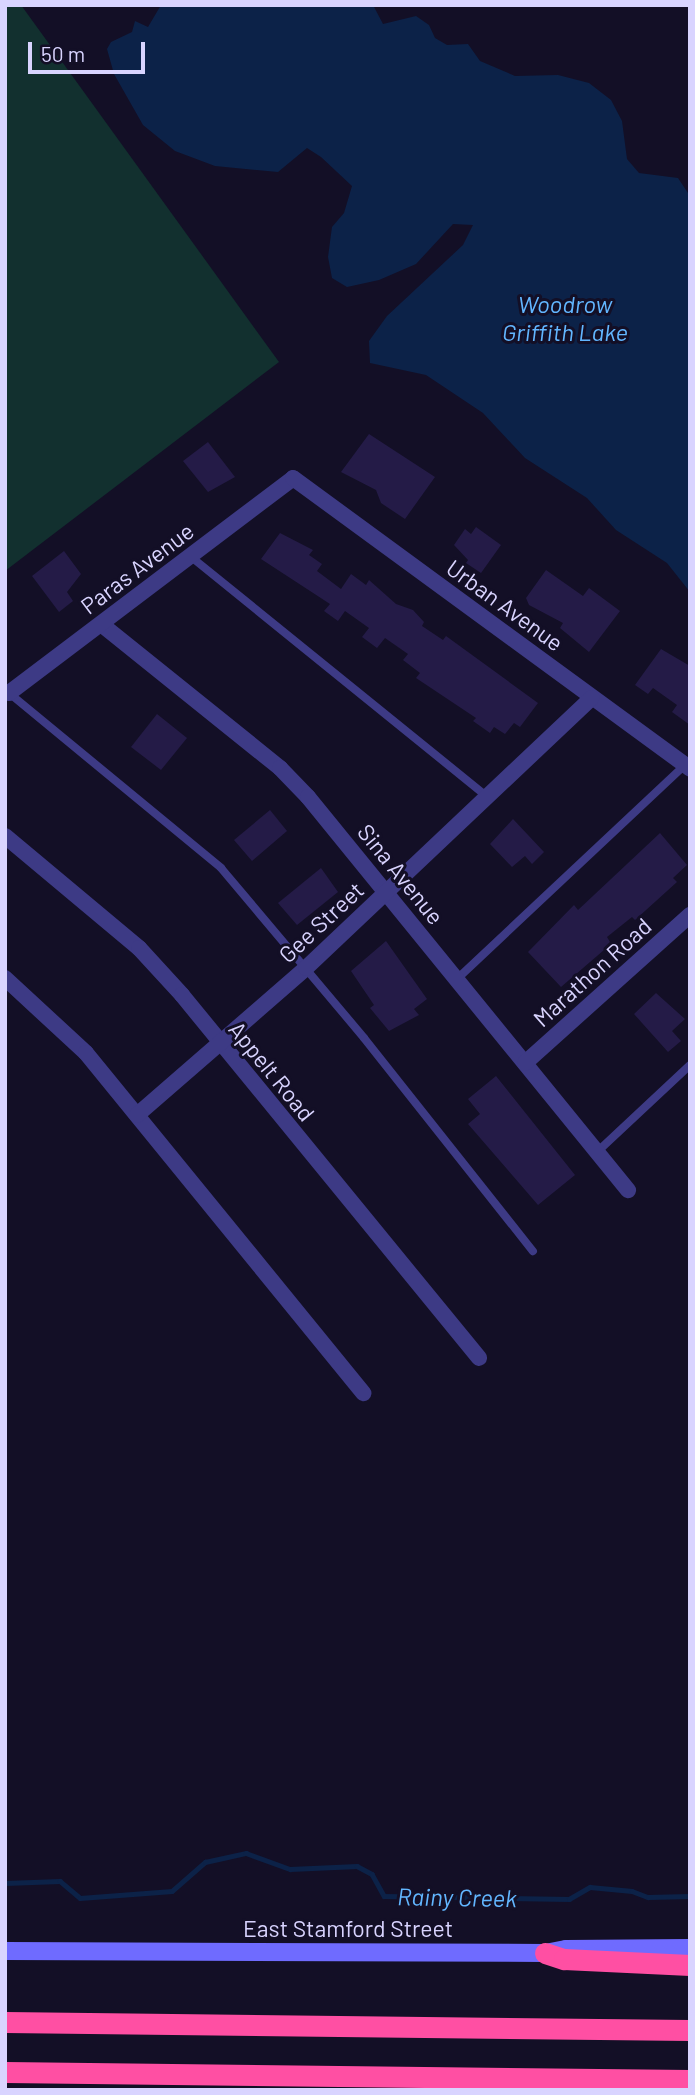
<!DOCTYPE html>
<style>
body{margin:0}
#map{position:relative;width:695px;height:2095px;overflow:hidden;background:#130f26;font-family:Barlow,sans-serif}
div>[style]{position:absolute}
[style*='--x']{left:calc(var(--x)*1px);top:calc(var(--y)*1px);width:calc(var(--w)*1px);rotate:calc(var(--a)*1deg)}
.green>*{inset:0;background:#12302f}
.water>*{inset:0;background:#0c2248}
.stream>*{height:4.5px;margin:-2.25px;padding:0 2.25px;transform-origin:2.25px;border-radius:2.25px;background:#0c2248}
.building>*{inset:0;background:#241b47}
.service>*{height:8px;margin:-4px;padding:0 4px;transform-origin:4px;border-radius:4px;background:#3d3a85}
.minor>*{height:16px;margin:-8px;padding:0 8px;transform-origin:8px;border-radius:8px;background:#3d3a85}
.secondary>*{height:18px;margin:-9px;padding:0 9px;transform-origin:9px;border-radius:9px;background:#6f6bff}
.motorway>*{height:21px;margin:-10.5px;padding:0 10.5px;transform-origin:10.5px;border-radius:10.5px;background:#ff4fa3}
span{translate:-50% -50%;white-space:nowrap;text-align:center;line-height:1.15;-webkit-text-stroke:6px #130f26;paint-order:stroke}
.street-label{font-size:23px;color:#d9d4ff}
.water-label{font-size:24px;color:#62b6ff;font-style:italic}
.frame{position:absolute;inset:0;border:7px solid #d9d4ff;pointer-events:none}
.scale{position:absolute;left:28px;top:42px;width:117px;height:32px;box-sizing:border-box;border:4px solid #d9d4ff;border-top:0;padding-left:9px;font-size:21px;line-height:24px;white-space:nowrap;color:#d9d4ff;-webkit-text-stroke:5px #130f26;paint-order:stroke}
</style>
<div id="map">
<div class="green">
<div style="clip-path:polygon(5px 5px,21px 5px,279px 362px,5px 571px)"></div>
</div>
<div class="water">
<div style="clip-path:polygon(161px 5px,373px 5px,383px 24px,416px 16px,429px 25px,435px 38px,447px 45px,468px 44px,480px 61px,515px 76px,558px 75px,589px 83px,611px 100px,622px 121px,627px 159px,639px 173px,678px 178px,690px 196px,690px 592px,667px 563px,616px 530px,587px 498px,525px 458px,483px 413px,426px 375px,370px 363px,369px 341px,387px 316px,463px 245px,473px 225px,453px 224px,416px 264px,379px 280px,347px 287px,332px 278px,328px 257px,332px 227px,344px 213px,352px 186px,321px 157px,307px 148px,278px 172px,215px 166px,175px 151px,143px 125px,114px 74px,107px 49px,111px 42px,132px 32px,135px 21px,148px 27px)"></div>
</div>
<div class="stream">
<div style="--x:5;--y:1883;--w:55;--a:-2.1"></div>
<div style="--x:60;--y:1881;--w:26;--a:40"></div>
<div style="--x:80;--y:1898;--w:92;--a:-4.4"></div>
<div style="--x:172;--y:1891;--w:44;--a:-41.3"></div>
<div style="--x:205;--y:1862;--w:42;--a:-12.4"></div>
<div style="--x:246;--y:1853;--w:47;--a:20"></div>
<div style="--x:290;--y:1869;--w:67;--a:-2.6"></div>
<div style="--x:357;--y:1866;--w:17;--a:28"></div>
<div style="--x:372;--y:1874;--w:25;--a:61"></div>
<div style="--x:384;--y:1896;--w:185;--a:0.9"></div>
<div style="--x:569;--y:1899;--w:24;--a:-30"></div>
<div style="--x:590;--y:1887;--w:42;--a:5.4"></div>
<div style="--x:632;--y:1891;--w:17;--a:21"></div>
<div style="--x:648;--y:1897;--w:42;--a:-1.4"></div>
</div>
<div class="building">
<div style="clip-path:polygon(369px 434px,435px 477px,405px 519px,381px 503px,376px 490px,341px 472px)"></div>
<div style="clip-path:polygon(208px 442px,235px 477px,208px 492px,183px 461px)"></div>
<div style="clip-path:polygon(476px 527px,501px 545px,481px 573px,466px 563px,468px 560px,454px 545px,465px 529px,471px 534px)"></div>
<div style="clip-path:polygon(280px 533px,313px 550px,309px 555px,322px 564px,317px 571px,341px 589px,351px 574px,366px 585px,369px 580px,396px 604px,413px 610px,424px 622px,422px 626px,443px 640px,446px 636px,538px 703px,520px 727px,514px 723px,505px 734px,494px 727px,490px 733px,473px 721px,476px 718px,416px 678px,420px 673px,403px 660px,408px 654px,385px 638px,377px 648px,362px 637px,369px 628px,345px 611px,338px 621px,324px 611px,330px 604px,261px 559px)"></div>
<div style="clip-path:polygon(64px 551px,81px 574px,67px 592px,73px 601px,59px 612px,32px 576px)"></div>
<div style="clip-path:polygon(546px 570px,583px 596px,589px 588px,620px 611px,589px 652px,560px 628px,563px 623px,529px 605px,526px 598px)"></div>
<div style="clip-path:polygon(661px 649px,690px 666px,690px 725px,672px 712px,677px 705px,653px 688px,648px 694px,635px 685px)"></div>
<div style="clip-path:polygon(157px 714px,187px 738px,161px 770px,131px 747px)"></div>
<div style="clip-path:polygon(270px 810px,287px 831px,252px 861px,234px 840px)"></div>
<div style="clip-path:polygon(513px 819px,544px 852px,532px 864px,525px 856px,512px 867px,490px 844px)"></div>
<div style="clip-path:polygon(660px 833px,687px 865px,673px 878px,677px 882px,635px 920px,632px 917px,607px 937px,610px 942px,604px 950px,561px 987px,528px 952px,574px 905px,578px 910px)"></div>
<div style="clip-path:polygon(321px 868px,338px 892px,297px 925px,278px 903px)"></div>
<div style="clip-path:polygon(386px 941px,427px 999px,414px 1009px,419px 1015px,389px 1031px,370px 1008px,374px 1005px,351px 971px)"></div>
<div style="clip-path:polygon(656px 993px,685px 1019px,672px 1031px,681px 1041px,668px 1052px,634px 1014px)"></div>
<div style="clip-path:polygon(496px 1076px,575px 1175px,538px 1205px,468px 1124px,480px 1114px,468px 1099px)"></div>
</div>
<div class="service">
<div style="--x:190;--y:556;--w:383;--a:39"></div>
<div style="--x:9;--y:693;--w:275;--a:39.5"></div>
<div style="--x:221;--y:868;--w:222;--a:49.9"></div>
<div style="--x:364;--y:1038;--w:272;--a:51.6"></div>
<div style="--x:457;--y:979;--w:311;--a:-43.2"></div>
<div style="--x:597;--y:1152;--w:127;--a:-43.1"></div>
</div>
<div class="minor">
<div style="--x:101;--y:624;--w:230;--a:38.8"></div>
<div style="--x:280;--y:768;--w:40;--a:46"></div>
<div style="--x:308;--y:797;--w:507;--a:50.85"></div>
<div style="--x:9;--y:693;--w:356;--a:-37.1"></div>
<div style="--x:293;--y:478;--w:492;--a:36.2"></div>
<div style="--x:5;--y:836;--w:175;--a:39.9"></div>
<div style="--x:139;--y:948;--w:64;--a:47.5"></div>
<div style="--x:182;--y:995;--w:469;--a:50.7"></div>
<div style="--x:5;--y:978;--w:110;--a:42.8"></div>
<div style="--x:86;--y:1053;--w:439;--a:50.8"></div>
<div style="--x:525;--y:1063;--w:222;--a:-41.9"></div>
<div style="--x:137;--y:1115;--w:224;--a:-41"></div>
<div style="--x:306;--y:968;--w:393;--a:-43.4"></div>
</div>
<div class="secondary">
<div style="--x:5;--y:1951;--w:540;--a:0.21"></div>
<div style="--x:545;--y:1953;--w:21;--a:-11"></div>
<div style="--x:566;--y:1949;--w:124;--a:-0.5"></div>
</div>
<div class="motorway">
<div style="--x:545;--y:1953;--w:20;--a:18"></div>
<div style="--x:564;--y:1959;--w:126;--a:2.7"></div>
<div style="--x:5;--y:2022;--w:685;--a:0.67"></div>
<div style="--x:5;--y:2072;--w:685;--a:0.67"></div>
</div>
<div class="street-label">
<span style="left:137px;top:568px;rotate:-37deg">Paras Avenue</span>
<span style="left:505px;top:605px;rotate:36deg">Urban Avenue</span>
<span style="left:401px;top:874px;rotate:51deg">Sina Avenue</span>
<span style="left:321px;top:922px;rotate:-43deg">Gee Street</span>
<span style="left:592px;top:972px;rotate:-42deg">Marathon Road</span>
<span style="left:272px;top:1071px;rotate:51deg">Appelt Road</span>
<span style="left:348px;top:1928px">East Stamford Street</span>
</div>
<div class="water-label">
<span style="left:565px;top:318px">Woodrow<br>Griffith Lake</span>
<span style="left:457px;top:1897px;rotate:1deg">Rainy Creek</span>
</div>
<div class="frame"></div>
<div class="scale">50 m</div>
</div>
